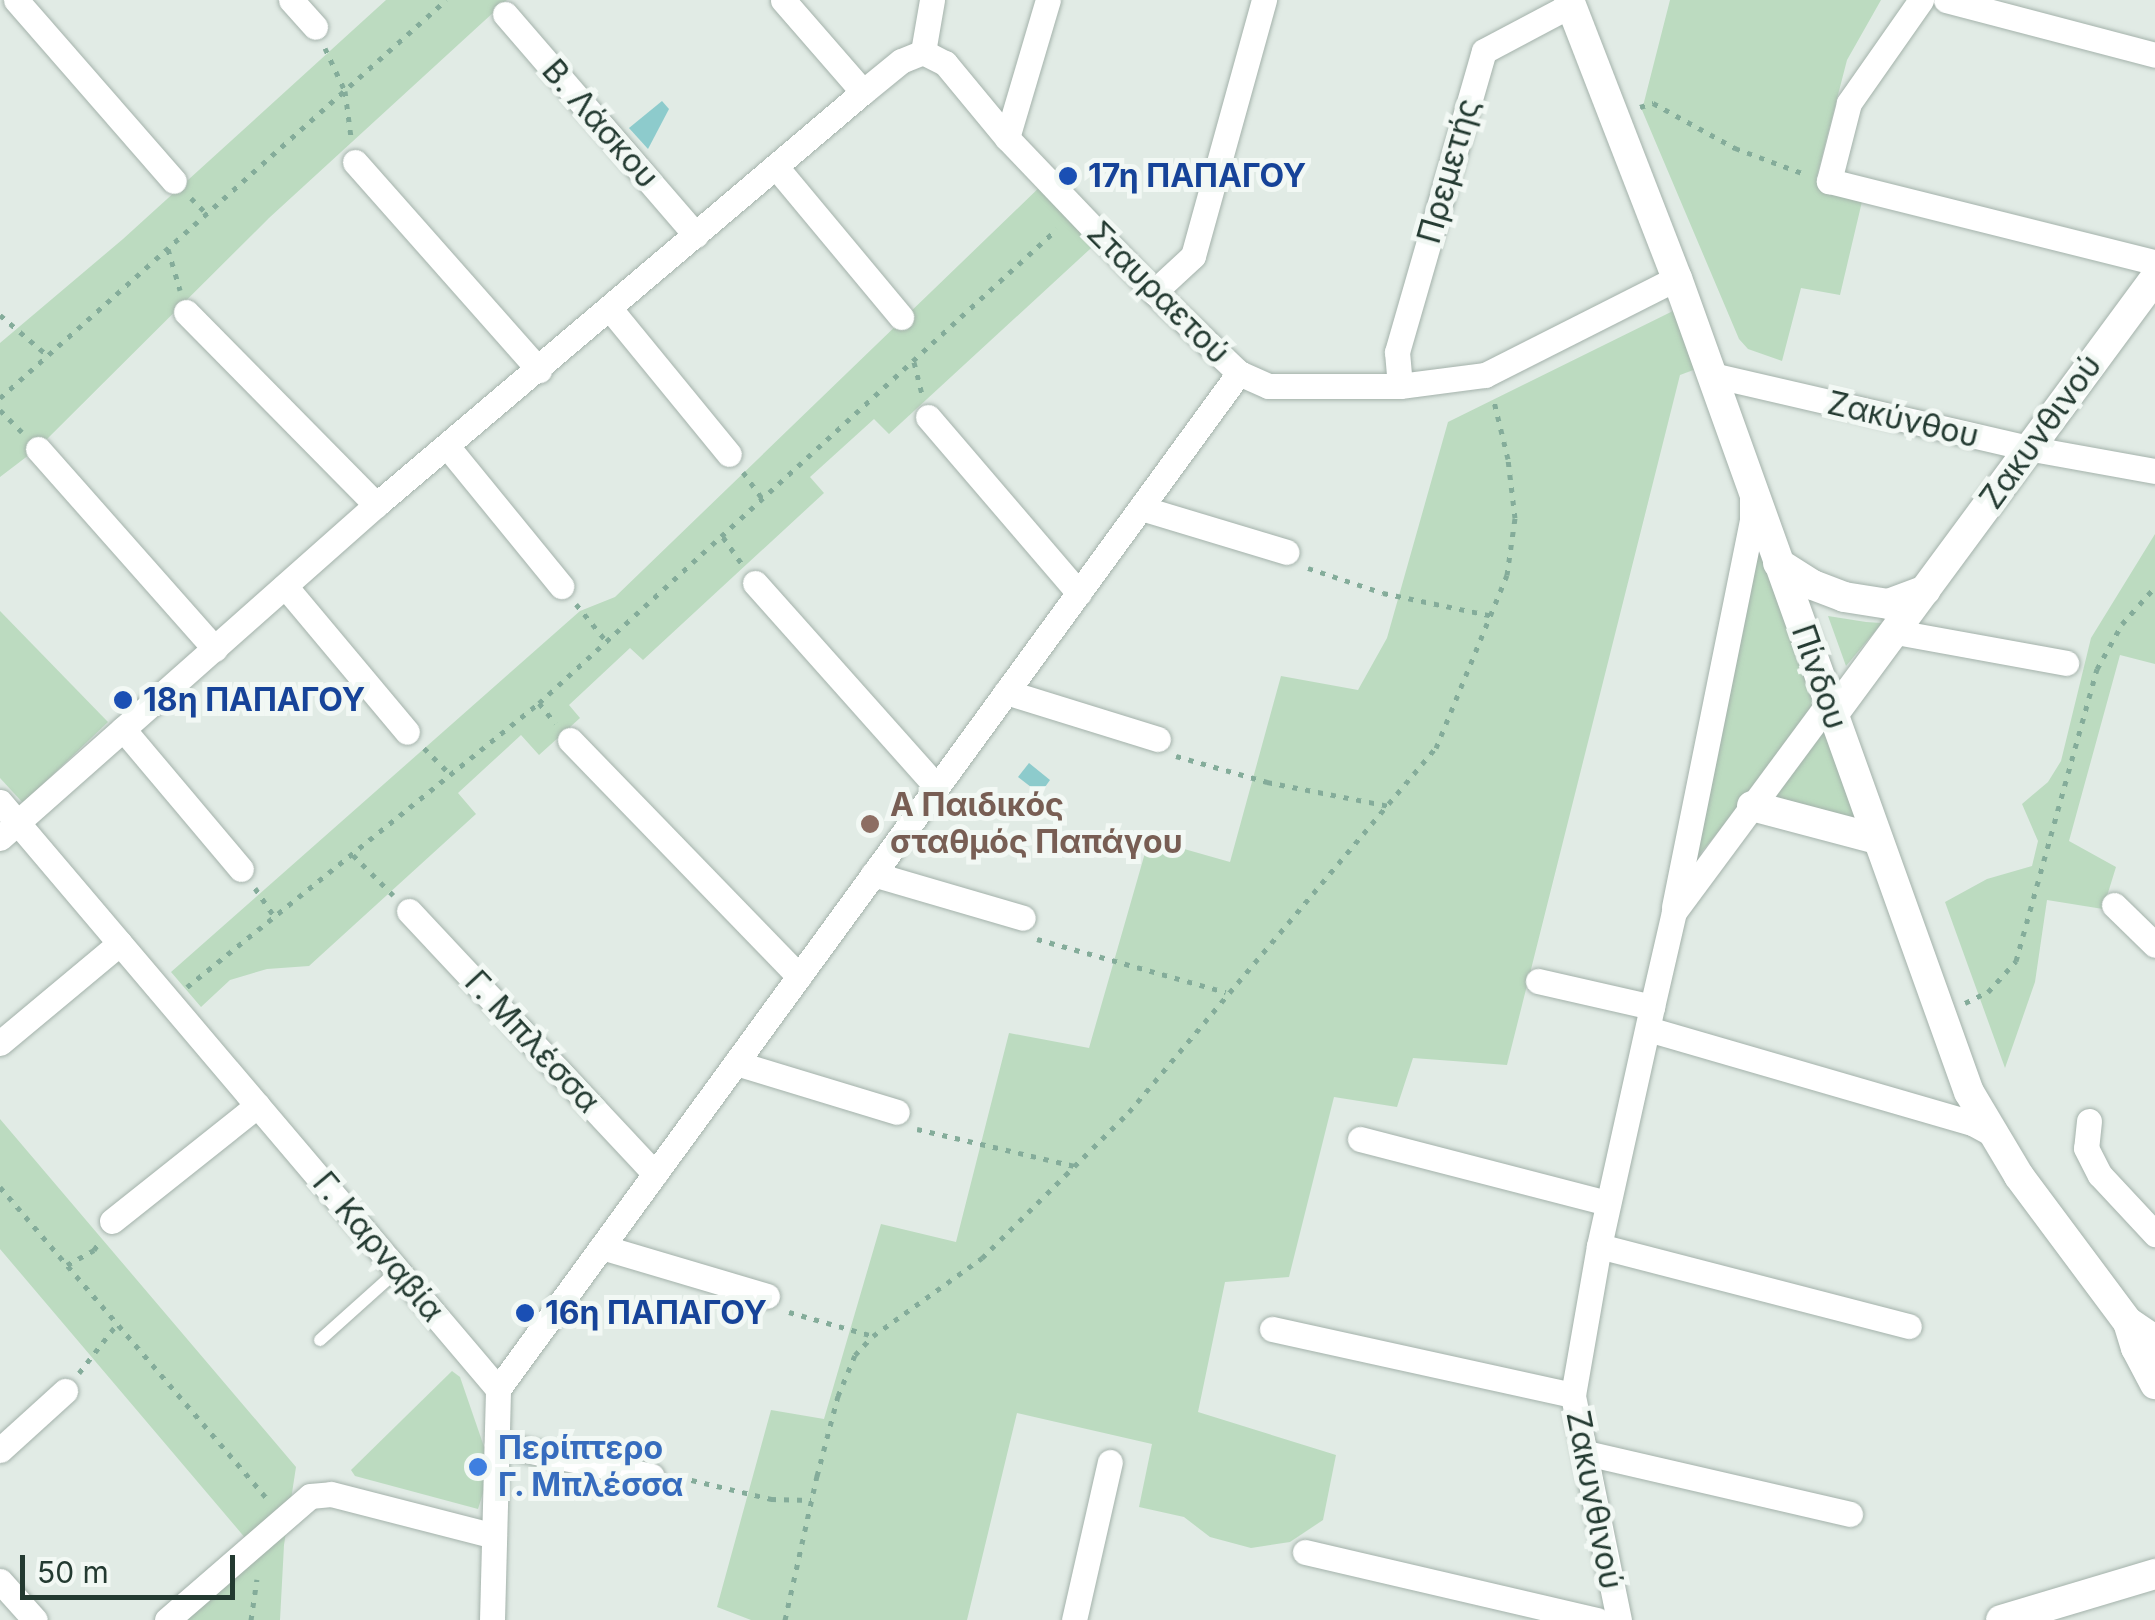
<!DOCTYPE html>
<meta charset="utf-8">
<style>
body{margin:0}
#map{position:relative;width:2155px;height:1620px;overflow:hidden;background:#e1ebe5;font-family:Inter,sans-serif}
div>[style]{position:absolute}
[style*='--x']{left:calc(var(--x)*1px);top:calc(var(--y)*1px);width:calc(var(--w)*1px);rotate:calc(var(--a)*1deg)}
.green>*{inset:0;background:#bcdbc0}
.water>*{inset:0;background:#8dcbcc}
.path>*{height:5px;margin-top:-2.5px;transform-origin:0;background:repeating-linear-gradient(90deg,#84ac9a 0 5px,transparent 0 13px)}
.roads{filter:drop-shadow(0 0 2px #a4b2ab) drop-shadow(0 0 2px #a4b2ab)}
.lane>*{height:12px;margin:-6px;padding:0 6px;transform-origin:6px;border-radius:6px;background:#fff}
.street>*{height:25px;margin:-12.5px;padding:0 12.5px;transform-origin:12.5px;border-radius:12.5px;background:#fff}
.secondary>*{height:30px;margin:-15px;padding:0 15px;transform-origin:15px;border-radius:15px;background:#fff}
.dots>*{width:28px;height:28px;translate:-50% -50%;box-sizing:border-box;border:5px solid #f2f8f4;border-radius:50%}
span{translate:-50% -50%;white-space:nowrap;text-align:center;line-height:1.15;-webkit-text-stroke:10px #f2f8f4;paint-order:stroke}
.street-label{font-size:32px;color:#233a31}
.transit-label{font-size:32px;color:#164399;font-weight:700}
.left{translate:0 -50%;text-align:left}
.education-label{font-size:32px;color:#785e54;font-weight:700}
.shop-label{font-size:32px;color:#366cbe;font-weight:700}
.scale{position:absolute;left:20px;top:1555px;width:215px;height:45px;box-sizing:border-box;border:5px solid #233a31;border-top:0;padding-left:12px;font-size:30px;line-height:35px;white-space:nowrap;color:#233a31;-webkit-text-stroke:8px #f2f8f4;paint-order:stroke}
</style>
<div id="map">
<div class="green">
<div style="clip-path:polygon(386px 0,507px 0,269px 218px,38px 448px,0 477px,0 343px,123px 239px)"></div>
<div style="clip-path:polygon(1670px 0,1881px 0,1847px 60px,1816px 180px,1864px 193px,1840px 295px,1801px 288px,1782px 361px,1748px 349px,1739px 339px,1642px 110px)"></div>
<div style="clip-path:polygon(1047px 180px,1102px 238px,889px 434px,874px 419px,810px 477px,824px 493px,643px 660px,630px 648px,569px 705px,580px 718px,539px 755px,521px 735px,458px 793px,476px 814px,309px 966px,267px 969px,230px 980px,201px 1007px,171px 972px,580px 611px,615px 597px)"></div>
<div style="clip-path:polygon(1675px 310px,1696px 369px,1680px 375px,1507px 1065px,1413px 1058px,1397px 1107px,1334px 1097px,1289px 1277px,1225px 1282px,1198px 1412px,1336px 1455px,1323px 1520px,1290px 1542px,1251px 1548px,1210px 1537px,1184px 1517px,1139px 1507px,1152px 1444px,1017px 1413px,967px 1620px,751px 1620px,717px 1607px,771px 1410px,824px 1419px,881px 1224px,956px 1242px,1009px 1033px,1089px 1048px,1149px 839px,1230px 862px,1281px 676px,1358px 690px,1387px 638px,1448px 422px)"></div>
<div style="clip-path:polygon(1761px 530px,1827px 701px,1684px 873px)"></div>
<div style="clip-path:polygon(2155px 534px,2155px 664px,2120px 655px,2069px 841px,2116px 867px,2103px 909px,2047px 900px,2035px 982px,2005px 1068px,1945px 902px,1987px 879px,2032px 866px,2038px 841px,2022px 804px,2048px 782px,2061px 761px,2091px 638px)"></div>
<div style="clip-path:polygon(0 611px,108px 722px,23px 803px,0 778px)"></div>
<div style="clip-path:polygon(1828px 616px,1866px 622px,1882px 623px,1846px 666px)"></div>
<div style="clip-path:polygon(1833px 719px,1872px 824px,1770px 795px)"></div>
<div style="clip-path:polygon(0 1119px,296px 1467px,284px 1545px,280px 1620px,184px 1620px,258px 1553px,0 1249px)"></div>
<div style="clip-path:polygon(452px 1371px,460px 1377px,491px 1467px,478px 1509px,355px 1476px,351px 1470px)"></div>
</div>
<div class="water">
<div style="clip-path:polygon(662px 101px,669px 109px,648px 149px,629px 128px)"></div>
<div style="clip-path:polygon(1029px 763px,1050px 780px,1040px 794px,1018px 777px)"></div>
</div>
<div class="path">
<div style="--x:325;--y:48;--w:47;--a:65.1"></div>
<div style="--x:345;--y:91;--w:46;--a:82.6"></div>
<div style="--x:1640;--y:107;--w:14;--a:-17"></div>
<div style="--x:1653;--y:103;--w:94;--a:28.8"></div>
<div style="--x:1735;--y:148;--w:72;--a:20.5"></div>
<div style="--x:191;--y:198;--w:23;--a:45"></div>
<div style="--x:168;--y:249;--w:43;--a:73.7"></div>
<div style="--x:0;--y:315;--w:62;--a:40.4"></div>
<div style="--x:914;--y:362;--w:34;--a:76"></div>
<div style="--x:0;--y:398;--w:598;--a:-41.74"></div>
<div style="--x:0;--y:410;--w:31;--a:45"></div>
<div style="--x:743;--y:472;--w:34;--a:54"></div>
<div style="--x:723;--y:537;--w:33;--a:55"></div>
<div style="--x:1308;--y:568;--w:79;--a:18.4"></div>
<div style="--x:1383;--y:593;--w:112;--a:11.8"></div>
<div style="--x:576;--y:604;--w:49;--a:50.8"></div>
<div style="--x:539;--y:703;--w:26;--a:51"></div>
<div style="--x:424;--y:748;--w:38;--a:45"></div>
<div style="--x:1176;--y:756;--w:95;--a:15.9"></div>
<div style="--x:1267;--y:782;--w:124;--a:11.1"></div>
<div style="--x:353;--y:855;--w:57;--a:45"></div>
<div style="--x:255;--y:888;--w:37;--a:56"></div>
<div style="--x:1037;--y:939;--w:196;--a:15.7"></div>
<div style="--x:187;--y:987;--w:452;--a:-38.9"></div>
<div style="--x:539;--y:703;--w:702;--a:-42.46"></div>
<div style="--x:1965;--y:1003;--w:25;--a:-26"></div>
<div style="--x:1988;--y:992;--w:42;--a:-47.9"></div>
<div style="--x:2016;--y:961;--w:303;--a:-74.5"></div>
<div style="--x:2097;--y:669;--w:51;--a:-60.9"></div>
<div style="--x:2122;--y:624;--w:50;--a:-48.3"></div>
<div style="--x:917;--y:1129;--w:162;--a:13.2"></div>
<div style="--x:0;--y:1187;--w:413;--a:49.4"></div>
<div style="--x:67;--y:1265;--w:31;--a:-29"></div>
<div style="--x:94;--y:1250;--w:11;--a:-56"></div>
<div style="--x:789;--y:1312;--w:87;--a:15.9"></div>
<div style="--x:79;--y:1373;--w:62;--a:-52.2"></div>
<div style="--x:679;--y:1477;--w:95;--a:13.4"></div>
<div style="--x:771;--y:1499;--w:40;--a:1.4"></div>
<div style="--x:251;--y:1620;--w:41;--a:-81.7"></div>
<div style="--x:785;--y:1620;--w:148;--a:-77.5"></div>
<div style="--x:817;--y:1476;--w:83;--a:-75.3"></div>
<div style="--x:838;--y:1396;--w:44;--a:-67.5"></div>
<div style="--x:855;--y:1355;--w:26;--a:-47"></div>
<div style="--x:873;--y:1336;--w:134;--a:-35.6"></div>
<div style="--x:982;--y:1258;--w:207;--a:-44.8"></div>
<div style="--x:1129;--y:1112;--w:476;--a:-49.9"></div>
<div style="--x:1436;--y:748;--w:187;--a:-67.7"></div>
<div style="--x:1507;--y:575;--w:58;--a:-82"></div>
<div style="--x:1515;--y:518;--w:59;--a:-96.8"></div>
<div style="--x:1508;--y:459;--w:64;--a:-103.6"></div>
</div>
<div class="roads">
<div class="lane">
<div style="--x:320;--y:1340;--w:105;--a:-41.9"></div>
</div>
<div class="street">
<div style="--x:16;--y:0;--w:240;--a:48.9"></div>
<div style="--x:291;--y:0;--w:36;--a:48"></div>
<div style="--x:783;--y:0;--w:122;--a:49"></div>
<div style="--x:1921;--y:0;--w:126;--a:125"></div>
<div style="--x:1849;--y:103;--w:81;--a:104.4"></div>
<div style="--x:1829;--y:181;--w:336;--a:14"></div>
<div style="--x:1946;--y:0;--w:216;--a:14.7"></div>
<div style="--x:505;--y:14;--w:292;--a:49.2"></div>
<div style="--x:923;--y:52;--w:25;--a:27"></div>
<div style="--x:945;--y:63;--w:97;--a:50.4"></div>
<div style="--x:1007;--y:138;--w:213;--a:46.3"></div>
<div style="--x:1154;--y:292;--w:117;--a:43.6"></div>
<div style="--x:1239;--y:373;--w:32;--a:24"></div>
<div style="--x:1268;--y:386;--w:132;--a:0"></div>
<div style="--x:1400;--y:386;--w:86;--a:-7.4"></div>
<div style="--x:1485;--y:375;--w:215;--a:-26.8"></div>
<div style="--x:923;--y:52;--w:53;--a:-80.2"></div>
<div style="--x:1007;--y:138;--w:144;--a:-73.5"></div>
<div style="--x:355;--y:162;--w:278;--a:48.5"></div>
<div style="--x:777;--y:168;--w:194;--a:50.2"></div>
<div style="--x:1154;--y:292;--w:53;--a:-42.7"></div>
<div style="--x:1193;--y:256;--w:266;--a:-74.5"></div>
<div style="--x:611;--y:310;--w:186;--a:50.7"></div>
<div style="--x:186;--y:312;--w:271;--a:45.4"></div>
<div style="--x:1712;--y:375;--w:323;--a:13"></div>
<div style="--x:2027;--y:448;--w:130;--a:10.2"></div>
<div style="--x:1400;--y:386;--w:34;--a:-95"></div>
<div style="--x:1397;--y:352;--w:313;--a:-73.9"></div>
<div style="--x:1484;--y:51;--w:98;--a:-27.9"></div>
<div style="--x:928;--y:417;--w:232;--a:49.4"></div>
<div style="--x:447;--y:446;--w:181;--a:50.8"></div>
<div style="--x:38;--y:449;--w:267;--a:48.5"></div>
<div style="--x:1141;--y:508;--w:152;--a:16.8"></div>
<div style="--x:755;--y:583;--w:273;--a:48.3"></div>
<div style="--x:285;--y:586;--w:190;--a:50.1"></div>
<div style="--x:1896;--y:632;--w:173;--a:10.3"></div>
<div style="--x:1006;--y:692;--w:159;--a:17.2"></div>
<div style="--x:123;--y:729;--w:183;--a:49.9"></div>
<div style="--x:570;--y:740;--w:329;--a:45.9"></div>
<div style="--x:0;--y:802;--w:770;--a:49.69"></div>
<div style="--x:0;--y:838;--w:502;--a:-41.53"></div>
<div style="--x:376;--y:505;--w:639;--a:-40.3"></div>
<div style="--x:863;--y:92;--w:49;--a:-39.2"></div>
<div style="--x:901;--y:61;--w:24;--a:-22"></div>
<div style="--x:873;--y:874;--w:156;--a:16.3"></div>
<div style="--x:2114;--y:905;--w:57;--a:44.3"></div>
<div style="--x:1674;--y:907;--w:396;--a:-78.6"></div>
<div style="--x:1752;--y:519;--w:24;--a:-90"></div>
<div style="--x:409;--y:911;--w:360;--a:46.9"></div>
<div style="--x:1538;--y:981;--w:117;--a:12.8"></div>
<div style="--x:1648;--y:1029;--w:340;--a:16.2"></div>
<div style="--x:1974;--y:1124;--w:21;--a:28"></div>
<div style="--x:0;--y:1043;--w:156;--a:-39.8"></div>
<div style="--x:736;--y:1063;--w:168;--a:16.9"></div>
<div style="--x:2089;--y:1121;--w:27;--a:96"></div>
<div style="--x:2086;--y:1148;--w:30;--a:63"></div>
<div style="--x:2100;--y:1175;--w:81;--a:47"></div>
<div style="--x:1360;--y:1139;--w:256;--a:14.5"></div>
<div style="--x:112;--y:1221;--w:186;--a:-38.5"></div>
<div style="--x:1599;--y:1246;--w:320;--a:14.5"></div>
<div style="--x:602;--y:1247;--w:172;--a:16.5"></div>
<div style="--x:1272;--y:1329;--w:308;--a:12.4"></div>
<div style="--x:497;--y:1444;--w:158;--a:11.7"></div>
<div style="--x:0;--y:1450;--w:88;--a:-42.2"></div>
<div style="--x:1586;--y:1453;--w:271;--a:13"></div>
<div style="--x:1305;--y:1552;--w:300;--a:13.1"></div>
<div style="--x:0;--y:1581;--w:52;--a:48.1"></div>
<div style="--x:167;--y:1620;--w:189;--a:-40.9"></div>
<div style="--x:310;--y:1496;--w:21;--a:-5"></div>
<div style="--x:331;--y:1494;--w:168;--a:14.4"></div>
<div style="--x:492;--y:1620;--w:231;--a:-88.5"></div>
<div style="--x:498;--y:1389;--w:1258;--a:-53.9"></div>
<div style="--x:1074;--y:1620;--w:162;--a:-77.2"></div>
<div style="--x:1619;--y:1620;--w:230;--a:-101.6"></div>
<div style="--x:1573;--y:1395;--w:151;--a:-80.1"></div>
<div style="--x:1599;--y:1246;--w:245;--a:-77.5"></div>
<div style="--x:1652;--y:1007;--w:98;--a:-77"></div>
<div style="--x:1674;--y:912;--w:259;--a:-53.5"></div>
</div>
<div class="secondary">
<div style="--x:1569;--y:0;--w:298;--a:68.8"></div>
<div style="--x:1677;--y:278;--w:865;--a:70.27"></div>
<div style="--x:1969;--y:1092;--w:98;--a:59.2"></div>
<div style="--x:2019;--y:1176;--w:182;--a:53.3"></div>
<div style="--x:2128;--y:1322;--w:32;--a:34"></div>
<div style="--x:1778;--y:563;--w:41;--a:32.2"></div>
<div style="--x:1813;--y:585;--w:33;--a:21"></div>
<div style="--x:1844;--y:597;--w:45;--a:9"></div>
<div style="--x:1888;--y:604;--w:40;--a:-20.2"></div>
<div style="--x:1832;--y:716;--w:544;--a:-53.59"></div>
<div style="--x:1752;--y:806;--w:129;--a:14.8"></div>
<div style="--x:2128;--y:1322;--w:27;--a:73"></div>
<div style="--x:2136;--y:1348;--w:41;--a:62.2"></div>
<div style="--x:2001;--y:1620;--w:161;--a:-16.6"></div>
</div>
</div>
<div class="dots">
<div style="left:1068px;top:176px;background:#1a4fb4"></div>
<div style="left:123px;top:700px;background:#1a4fb4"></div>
<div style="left:870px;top:824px;background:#8d6e63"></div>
<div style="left:525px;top:1313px;background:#1a4fb4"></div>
<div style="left:478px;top:1467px;background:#3f7fe0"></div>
</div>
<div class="street-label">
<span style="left:600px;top:124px;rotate:49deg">Β. Λάσκου</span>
<span style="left:1449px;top:171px;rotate:-74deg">Πρεμετής</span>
<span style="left:1158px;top:293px;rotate:45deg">Σταυραετού</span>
<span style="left:1903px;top:420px;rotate:13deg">Ζακύνθου</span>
<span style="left:2041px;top:432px;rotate:-54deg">Ζακυνθινού</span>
<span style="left:1819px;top:677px;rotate:71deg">Πίνδου</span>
<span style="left:532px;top:1042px;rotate:47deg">Γ. Μπλέσσα</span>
<span style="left:378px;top:1247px;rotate:50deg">Γ. Καρναβία</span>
<span style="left:1594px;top:1500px;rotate:79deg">Ζακυνθινού</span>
</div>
<div class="transit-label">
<span class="left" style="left:1088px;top:176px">17η ΠΑΠΑΓΟΥ</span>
<span class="left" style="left:143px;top:700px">18η ΠΑΠΑΓΟΥ</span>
<span class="left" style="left:545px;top:1313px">16η ΠΑΠΑΓΟΥ</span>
</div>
<div class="education-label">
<span class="left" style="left:890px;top:824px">Α Παιδικός<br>σταθμός Παπάγου</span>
</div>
<div class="shop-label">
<span class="left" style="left:498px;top:1467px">Περίπτερο<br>Γ. Μπλέσσα</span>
</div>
<div class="scale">50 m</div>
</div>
